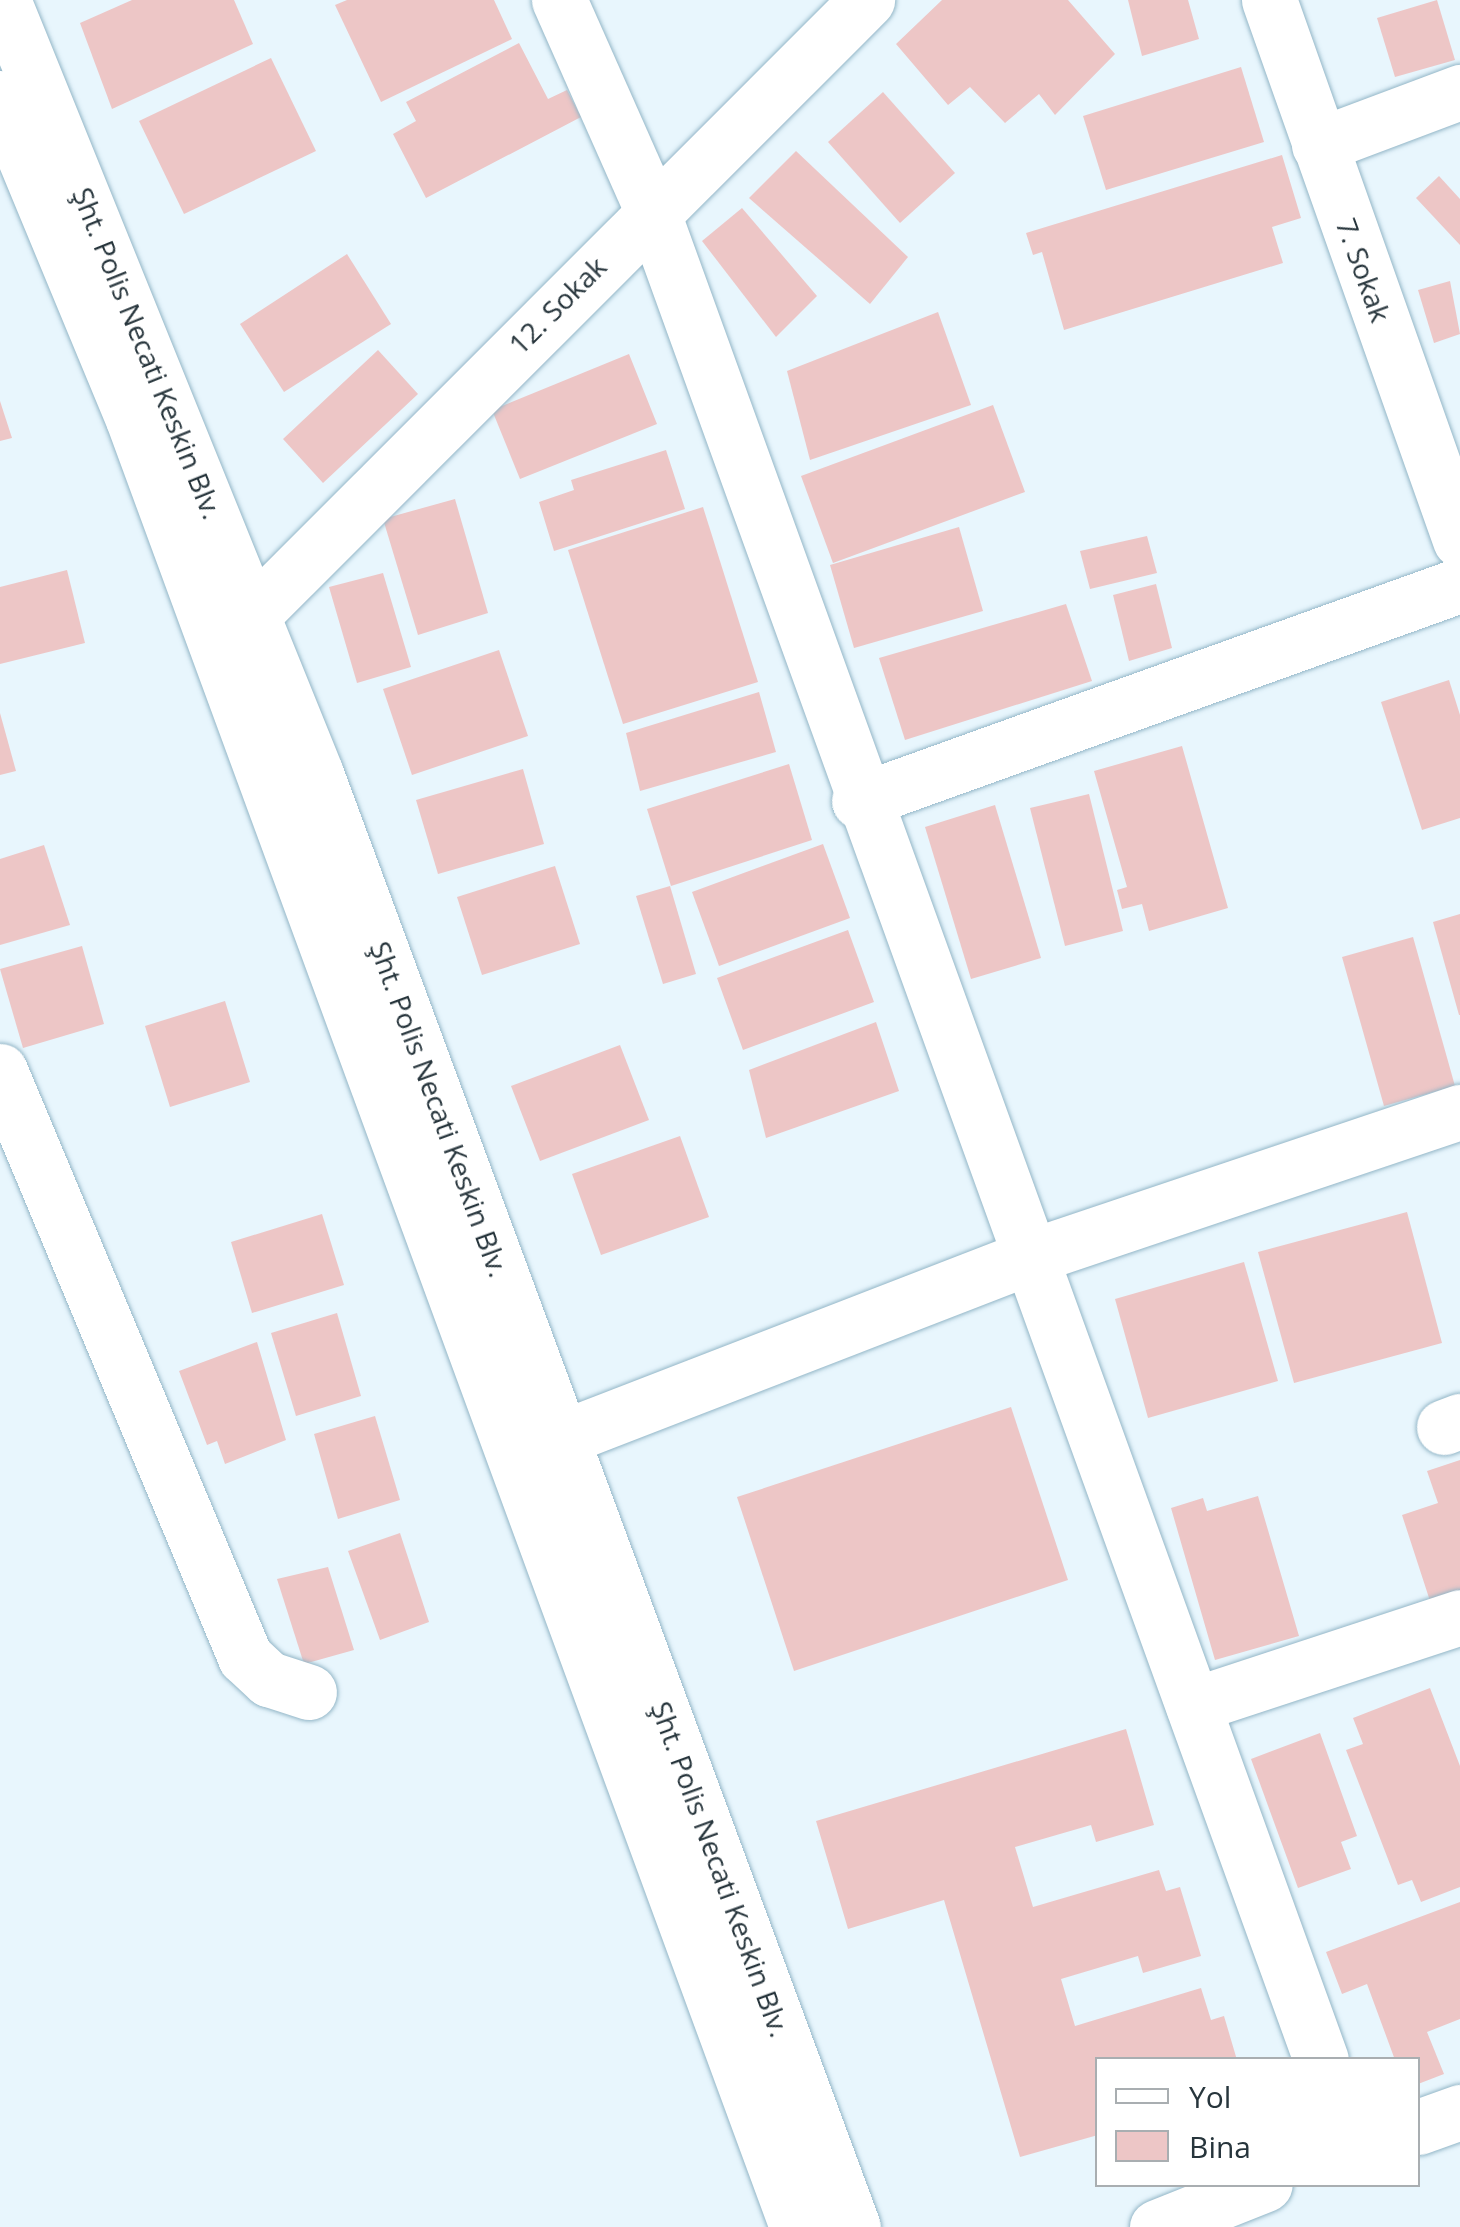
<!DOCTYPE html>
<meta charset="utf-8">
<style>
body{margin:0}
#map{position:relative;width:1460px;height:2227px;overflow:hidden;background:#e8f6fd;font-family:"Open Sans",sans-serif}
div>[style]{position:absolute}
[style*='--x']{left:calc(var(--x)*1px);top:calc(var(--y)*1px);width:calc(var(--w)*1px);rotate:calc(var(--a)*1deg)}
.building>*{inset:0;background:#edc6c6}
.roads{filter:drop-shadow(0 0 2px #93b6c7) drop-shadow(0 0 2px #93b6c7)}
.minor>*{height:55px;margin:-27.5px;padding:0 27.5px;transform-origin:27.5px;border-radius:27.5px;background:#fff}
span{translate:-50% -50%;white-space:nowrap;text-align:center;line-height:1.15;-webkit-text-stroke:9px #fff;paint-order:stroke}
.street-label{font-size:28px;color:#27353c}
.legend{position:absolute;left:1095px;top:2057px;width:325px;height:130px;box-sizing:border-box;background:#fff;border:2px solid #a9aeb1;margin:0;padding:12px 18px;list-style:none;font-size:30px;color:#27353c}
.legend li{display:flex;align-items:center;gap:20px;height:50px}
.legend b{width:50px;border:2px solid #a9aeb1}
</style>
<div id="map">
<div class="building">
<div style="clip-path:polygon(132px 0,234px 0,253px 44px,112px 109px,80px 23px)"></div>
<div style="clip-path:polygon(347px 0,494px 0,512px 39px,381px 102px,335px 5px)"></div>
<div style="clip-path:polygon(942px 0,1068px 0,1115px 54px,1055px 115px,1039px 94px,1005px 123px,970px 87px,948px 105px,896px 44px)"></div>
<div style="clip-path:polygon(1128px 0,1188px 0,1199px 39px,1142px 56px)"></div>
<div style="clip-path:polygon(1437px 0,1455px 60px,1395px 77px,1377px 18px)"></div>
<div style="clip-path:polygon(519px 43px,548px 99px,567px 90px,581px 117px,426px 198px,393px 134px,416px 121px,406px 102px)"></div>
<div style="clip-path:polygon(271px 58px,316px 151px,184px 214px,139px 121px)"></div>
<div style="clip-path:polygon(1241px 67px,1264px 142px,1106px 190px,1083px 116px)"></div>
<div style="clip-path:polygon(883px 92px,955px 173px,900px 223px,828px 142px)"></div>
<div style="clip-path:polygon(796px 151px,908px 257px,870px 304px,749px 198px)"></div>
<div style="clip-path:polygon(1282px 155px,1301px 218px,1272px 227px,1283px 263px,1064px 330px,1042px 252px,1033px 255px,1026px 233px)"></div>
<div style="clip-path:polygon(1439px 176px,1460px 199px,1460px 245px,1416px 198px)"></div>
<div style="clip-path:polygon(742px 208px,817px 296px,776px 337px,702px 241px)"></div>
<div style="clip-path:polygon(347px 254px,391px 324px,284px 392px,240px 324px)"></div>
<div style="clip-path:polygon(1450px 281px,1460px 334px,1434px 343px,1418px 290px)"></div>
<div style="clip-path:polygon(938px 312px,971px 405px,810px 460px,787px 371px)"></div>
<div style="clip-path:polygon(378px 350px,418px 394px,323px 483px,283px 439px)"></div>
<div style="clip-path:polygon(629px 354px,657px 424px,520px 479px,492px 410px)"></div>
<div style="clip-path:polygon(0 401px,12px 438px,0 441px)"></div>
<div style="clip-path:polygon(993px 405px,1025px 492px,833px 563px,801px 476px)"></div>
<div style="clip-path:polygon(666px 450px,685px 509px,554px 551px,539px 502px,574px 490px,571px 480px)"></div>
<div style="clip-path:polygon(455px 499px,488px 613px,418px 635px,383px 519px)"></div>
<div style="clip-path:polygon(703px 507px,758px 682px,623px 724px,568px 550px)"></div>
<div style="clip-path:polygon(959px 527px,983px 611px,854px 648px,830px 565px)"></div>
<div style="clip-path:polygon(1147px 536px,1157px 573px,1090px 589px,1080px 551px)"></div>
<div style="clip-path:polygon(67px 570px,85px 643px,0 664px,0 587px)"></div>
<div style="clip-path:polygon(383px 573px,411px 667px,357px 683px,329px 587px)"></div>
<div style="clip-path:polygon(1156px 584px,1172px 648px,1129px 661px,1113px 595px)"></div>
<div style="clip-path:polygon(1066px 604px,1092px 681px,905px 740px,879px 658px)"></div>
<div style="clip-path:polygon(499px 650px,528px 736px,412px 775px,383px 689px)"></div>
<div style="clip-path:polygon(1449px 680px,1460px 715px,1460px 818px,1422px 830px,1381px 702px)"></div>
<div style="clip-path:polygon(759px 692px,776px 752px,640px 791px,626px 733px)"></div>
<div style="clip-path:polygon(0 713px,16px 771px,0 775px)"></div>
<div style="clip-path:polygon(1182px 746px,1228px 908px,1149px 931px,1142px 904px,1122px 909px,1117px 890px,1127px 887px,1094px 771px)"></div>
<div style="clip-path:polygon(789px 764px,812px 840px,671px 886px,647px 809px)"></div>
<div style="clip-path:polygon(523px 769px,544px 844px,438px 874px,416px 800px)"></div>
<div style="clip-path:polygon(1089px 794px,1123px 931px,1065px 946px,1030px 808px)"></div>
<div style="clip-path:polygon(995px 805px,1041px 958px,971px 979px,925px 827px)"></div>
<div style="clip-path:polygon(823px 844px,850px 918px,719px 966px,692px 892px)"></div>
<div style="clip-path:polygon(44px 845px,70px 925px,0 945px,0 859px)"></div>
<div style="clip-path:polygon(555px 866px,580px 944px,482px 975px,457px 897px)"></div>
<div style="clip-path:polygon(670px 886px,696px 974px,663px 984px,636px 896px)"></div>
<div style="clip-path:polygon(1460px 914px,1460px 1015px,1459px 1015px,1433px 922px)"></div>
<div style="clip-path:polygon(848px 930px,874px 1002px,743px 1050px,717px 978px)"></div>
<div style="clip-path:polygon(1413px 937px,1455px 1086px,1384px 1106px,1342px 957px)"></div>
<div style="clip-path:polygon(82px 946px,104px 1024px,23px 1048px,0 969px)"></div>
<div style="clip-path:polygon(225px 1001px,250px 1082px,170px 1107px,145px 1026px)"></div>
<div style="clip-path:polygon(876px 1022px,899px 1091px,766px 1138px,749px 1070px)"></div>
<div style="clip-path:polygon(620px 1045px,649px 1120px,540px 1161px,511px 1086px)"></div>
<div style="clip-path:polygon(680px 1136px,709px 1217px,601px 1255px,572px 1174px)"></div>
<div style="clip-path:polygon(1407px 1212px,1442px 1343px,1294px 1383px,1258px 1252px)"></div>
<div style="clip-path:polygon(322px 1214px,344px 1285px,252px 1313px,231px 1242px)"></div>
<div style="clip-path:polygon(1244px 1262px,1278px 1381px,1148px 1418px,1115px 1299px)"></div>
<div style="clip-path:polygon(337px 1313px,361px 1396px,296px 1416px,271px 1333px)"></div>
<div style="clip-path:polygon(257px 1342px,286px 1440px,225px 1464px,217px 1441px,207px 1445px,179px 1371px)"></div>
<div style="clip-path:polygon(1011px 1407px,1068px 1580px,794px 1671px,737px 1497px)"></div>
<div style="clip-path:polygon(375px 1416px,400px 1500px,338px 1519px,314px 1434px)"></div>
<div style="clip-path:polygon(1460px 1460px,1460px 1594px,1431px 1604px,1402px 1515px,1438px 1503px,1427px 1471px)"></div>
<div style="clip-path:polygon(1258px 1496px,1299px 1636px,1215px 1660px,1171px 1508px,1203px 1498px,1207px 1511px)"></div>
<div style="clip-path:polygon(400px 1533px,429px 1622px,380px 1640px,348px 1551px)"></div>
<div style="clip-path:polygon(328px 1567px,354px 1650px,304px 1664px,277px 1579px)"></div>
<div style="clip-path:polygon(1430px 1688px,1460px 1766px,1460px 1887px,1421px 1902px,1412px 1880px,1398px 1885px,1346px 1750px,1363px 1744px,1353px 1718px)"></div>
<div style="clip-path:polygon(1126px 1729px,1154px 1825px,1096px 1842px,1091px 1825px,1015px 1847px,1033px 1907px,1159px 1870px,1166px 1891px,1180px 1887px,1201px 1956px,1143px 1973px,1138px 1956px,1061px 1979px,1075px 2026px,1201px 1988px,1211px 2020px,1224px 2016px,1237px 2060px,1098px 2060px,1098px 2135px,1020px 2157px,944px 1900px,848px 1929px,816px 1821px)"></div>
<div style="clip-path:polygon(1320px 1733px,1357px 1836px,1341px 1842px,1351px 1869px,1298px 1888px,1251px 1759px)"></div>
<div style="clip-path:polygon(1460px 1902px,1460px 2019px,1427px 2032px,1444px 2074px,1418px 2084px,1418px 2060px,1395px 2060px,1367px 1984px,1342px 1994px,1326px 1952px)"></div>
</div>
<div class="roads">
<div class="minor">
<div style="--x:3;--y:0;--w:835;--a:67.98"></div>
<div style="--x:316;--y:774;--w:1549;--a:69.72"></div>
<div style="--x:559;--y:0;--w:227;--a:66.1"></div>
<div style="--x:651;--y:208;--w:1969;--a:70.11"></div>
<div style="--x:1269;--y:0;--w:573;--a:70.52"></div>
<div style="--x:0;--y:98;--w:347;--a:67.5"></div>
<div style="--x:133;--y:419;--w:1926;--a:69.83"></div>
<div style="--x:1319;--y:145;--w:151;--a:-20.6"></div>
<div style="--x:252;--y:615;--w:870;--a:-45"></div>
<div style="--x:859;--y:801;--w:639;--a:-19.77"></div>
<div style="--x:0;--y:1071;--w:635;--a:67.31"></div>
<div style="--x:245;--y:1657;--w:33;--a:43"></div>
<div style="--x:269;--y:1679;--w:42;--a:18"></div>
<div style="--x:1444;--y:1427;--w:17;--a:-21"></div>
<div style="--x:528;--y:1451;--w:540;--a:-21.15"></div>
<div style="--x:1032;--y:1256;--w:452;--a:-18.6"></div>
<div style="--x:1193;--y:1705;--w:281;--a:-18.2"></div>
<div style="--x:1418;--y:2127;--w:45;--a:-19.7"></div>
<div style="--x:1157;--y:2227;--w:116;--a:-21.7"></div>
</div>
</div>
<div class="street-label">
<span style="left:1364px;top:270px;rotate:70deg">7. Sokak</span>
<span style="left:557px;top:305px;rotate:-45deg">12. Sokak</span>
<span style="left:148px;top:353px;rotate:68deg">Şht. Polis Necati Keskin Blv.</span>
<span style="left:440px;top:1109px;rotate:70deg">Şht. Polis Necati Keskin Blv.</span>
<span style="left:721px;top:1869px;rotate:70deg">Şht. Polis Necati Keskin Blv.</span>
</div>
<ul class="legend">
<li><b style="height:12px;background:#fff"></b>Yol</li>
<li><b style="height:28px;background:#edc6c6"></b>Bina</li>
</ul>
</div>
